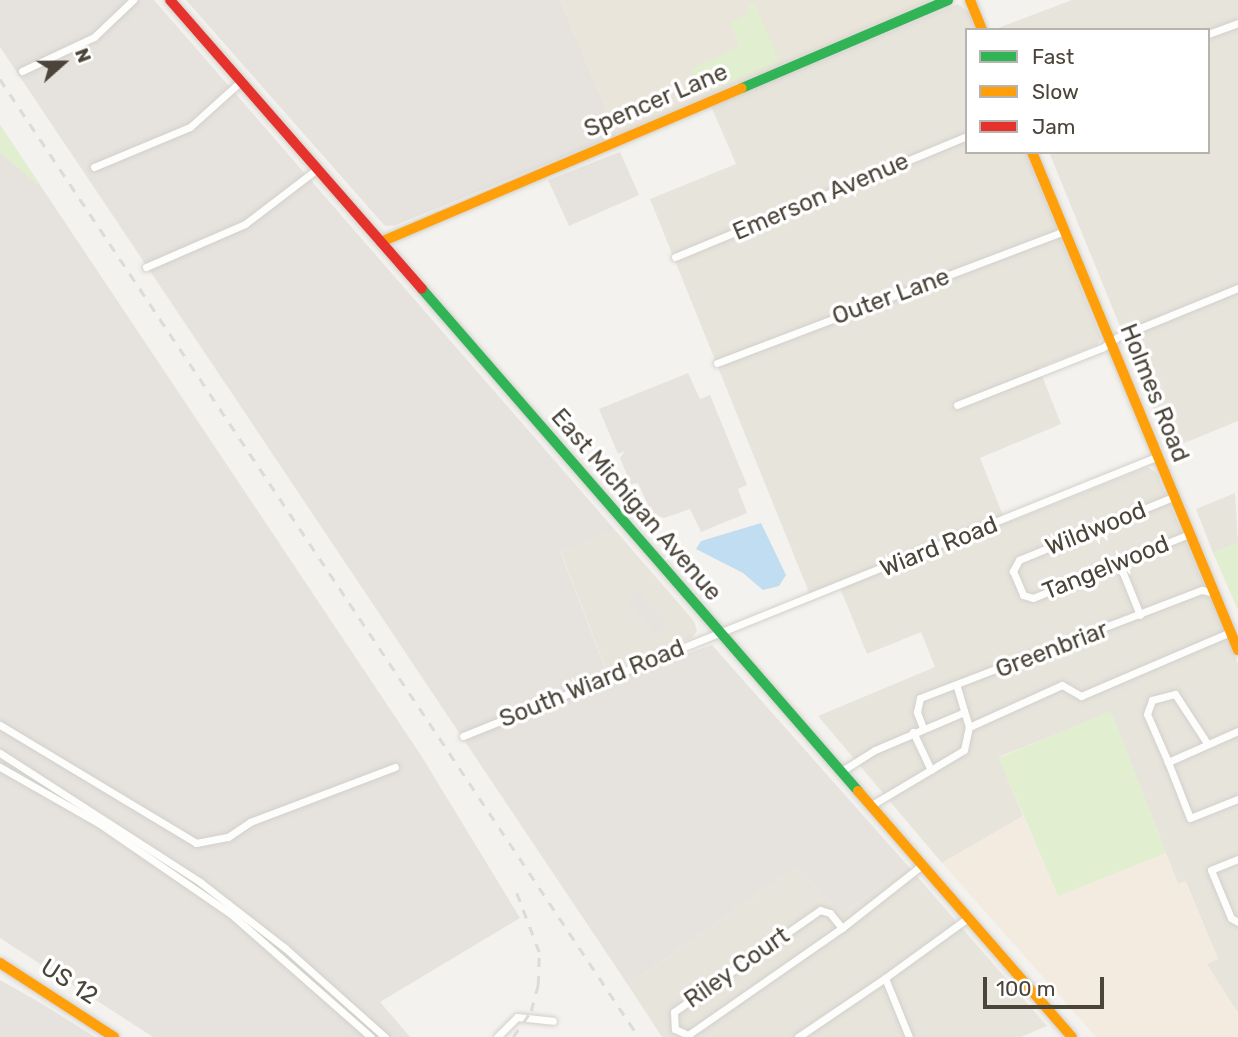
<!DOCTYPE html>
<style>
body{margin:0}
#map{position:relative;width:1238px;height:1037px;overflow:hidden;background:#f4f2ee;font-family:Rubik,sans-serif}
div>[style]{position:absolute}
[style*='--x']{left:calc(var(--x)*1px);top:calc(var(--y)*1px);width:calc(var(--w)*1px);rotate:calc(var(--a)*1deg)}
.residential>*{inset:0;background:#e7e4dc}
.commercial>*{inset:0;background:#f3ebdf}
.industrial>*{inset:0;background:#e6e2de}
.education>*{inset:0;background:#eae5da}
.green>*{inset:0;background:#e1eecf}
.parking>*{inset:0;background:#e6e3df}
.water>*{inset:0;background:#c0ddf1}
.roads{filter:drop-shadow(0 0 2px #d2d0cb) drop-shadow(0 0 2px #d2d0cb)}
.street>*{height:7px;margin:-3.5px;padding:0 3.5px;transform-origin:3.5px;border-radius:3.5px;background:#fdfdfc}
.fast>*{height:10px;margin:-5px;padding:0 5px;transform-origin:5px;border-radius:5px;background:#30b455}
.slow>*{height:10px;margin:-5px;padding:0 5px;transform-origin:5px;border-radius:5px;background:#ff9f0a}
.jam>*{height:10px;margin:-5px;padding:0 5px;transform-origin:5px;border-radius:5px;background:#e5322d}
.rail>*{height:2.5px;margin-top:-1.25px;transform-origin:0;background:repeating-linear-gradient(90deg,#dbdbda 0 9px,transparent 0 18px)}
span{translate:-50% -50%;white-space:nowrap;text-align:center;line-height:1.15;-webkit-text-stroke:7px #fff;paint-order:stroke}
.street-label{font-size:24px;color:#4b4439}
.legend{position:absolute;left:965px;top:28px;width:245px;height:126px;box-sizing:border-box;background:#fff;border:2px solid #b7b4b0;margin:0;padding:9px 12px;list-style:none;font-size:21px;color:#4b4439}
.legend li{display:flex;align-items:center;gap:14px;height:35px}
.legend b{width:35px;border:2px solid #b7b4b0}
.north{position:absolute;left:28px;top:28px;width:70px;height:70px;-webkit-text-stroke:5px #fff;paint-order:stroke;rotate:69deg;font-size:19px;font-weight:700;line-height:28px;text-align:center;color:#4b4439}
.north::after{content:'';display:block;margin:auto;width:24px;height:32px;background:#4b4439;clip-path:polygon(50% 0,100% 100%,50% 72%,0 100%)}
.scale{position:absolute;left:983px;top:977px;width:121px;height:32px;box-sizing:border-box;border:4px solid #4b4439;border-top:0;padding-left:9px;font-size:21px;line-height:24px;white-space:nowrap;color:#4b4439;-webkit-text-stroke:5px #fff;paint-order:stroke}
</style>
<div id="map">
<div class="residential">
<div style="clip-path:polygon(1072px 0,1238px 0,1238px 421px,1170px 449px,1049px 152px,1208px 152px,1208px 30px,998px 28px)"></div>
<div style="clip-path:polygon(958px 4px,969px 12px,976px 30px,967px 30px,967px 152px,1026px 152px,1101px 338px,1097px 345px,1039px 368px,1061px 424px,980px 458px,1006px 523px,1147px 467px,1156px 472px,1238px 663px,1238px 1013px,1206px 964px,1218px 959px,1186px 882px,1178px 884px,1111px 712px,999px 757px,1023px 816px,942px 863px,818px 716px,935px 667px,921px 632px,867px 654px,838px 583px,810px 595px,650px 199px,736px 164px,711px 106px)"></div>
<div style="clip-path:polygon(1235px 493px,1238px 543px,1213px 553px,1196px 509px)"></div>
<div style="clip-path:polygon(615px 530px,694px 621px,697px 631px,692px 638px,607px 672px,560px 550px)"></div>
<div style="clip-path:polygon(797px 866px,841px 915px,908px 866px,1047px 1026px,1021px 1037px,662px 1037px,628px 985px)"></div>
</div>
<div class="commercial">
<div style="clip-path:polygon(1023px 816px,1058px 896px,1166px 853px,1178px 884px,1185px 881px,1218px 959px,1207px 964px,1238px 1013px,1238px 1037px,1096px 1037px,942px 863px)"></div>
</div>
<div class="industrial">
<div style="clip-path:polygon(0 0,154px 0,615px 530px,560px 551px,610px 681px,712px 645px,908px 866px,841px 915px,797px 866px,628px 985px,0 47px)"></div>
<div style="clip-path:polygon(186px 0,560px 0,617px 135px,396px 225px,385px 226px)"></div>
<div style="clip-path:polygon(0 125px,422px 757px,520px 918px,380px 1002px,410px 1037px,153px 1037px,0 938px)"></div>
<div style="clip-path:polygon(0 980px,39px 1002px,95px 1037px,0 1037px)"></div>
</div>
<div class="education">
<div style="clip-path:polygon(560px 0,931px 0,617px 135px)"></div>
</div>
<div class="green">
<div style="clip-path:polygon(755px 3px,779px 61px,717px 88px,700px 90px,691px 69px,739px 47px,730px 22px,750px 13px,747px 4px)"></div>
<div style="clip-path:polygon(0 125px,43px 189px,0 153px)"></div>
<div style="clip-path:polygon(1238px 543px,1238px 610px,1213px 553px)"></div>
<div style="clip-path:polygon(1111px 711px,1166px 853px,1058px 896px,999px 758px)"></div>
</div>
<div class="parking">
<div style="clip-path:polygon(272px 0,320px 0,330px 24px,310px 32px,305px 42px,327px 94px,313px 100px)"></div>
<div style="clip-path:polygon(620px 152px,639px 195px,569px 226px,548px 180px)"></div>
<div style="clip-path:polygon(688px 373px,700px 399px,710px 395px,747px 485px,738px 489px,747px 513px,701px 532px,690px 509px,664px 518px,652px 514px,638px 483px,631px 484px,620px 458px,625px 451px,618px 454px,599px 409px)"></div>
<div style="clip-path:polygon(638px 591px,668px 626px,657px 636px,627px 601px)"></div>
</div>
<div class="water">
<div style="clip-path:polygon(761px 523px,786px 575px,779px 586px,763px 590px,743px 573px,696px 549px,701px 541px)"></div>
</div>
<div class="roads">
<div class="street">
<div style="--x:1208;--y:34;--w:32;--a:-20"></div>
<div style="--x:22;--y:71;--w:80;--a:-25.3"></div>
<div style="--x:94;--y:37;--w:54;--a:-43.5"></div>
<div style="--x:94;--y:167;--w:104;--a:-22.6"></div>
<div style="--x:190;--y:127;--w:69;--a:-42"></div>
<div style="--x:675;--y:257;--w:316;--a:-22.5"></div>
<div style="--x:146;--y:267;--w:108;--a:-23.5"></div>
<div style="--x:245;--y:224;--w:91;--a:-37.4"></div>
<div style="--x:717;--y:363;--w:371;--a:-20.8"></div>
<div style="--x:957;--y:405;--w:156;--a:-21.5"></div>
<div style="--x:1102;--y:348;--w:19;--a:-35"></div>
<div style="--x:1118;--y:337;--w:130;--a:-22.2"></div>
<div style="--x:1173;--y:497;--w:166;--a:157.8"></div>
<div style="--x:1019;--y:560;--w:13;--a:119"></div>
<div style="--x:1013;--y:571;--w:26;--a:67"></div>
<div style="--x:1023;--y:595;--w:10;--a:17"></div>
<div style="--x:1033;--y:598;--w:169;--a:-22.3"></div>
<div style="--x:1119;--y:563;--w:56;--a:68"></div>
<div style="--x:957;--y:687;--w:42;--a:73.3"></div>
<div style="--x:0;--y:725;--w:229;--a:31"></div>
<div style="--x:196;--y:843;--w:33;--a:-11"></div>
<div style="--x:228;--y:837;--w:27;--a:-34"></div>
<div style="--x:250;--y:822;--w:155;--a:-20.8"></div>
<div style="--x:923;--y:728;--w:17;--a:-111"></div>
<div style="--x:917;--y:712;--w:14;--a:-78"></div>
<div style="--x:920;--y:698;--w:302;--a:-21"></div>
<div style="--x:1202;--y:590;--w:12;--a:14"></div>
<div style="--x:1238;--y:731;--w:77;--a:156.1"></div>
<div style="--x:1168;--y:762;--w:60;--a:68.6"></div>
<div style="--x:1190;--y:818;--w:52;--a:-21.6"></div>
<div style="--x:913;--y:732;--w:42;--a:64.7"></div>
<div style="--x:463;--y:736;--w:747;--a:-21.93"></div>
<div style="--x:0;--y:753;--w:238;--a:32.8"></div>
<div style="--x:200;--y:882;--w:108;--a:37.8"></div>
<div style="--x:285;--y:948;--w:134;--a:41.7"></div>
<div style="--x:1168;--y:762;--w:52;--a:-113.6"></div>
<div style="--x:1147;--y:714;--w:15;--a:-70"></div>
<div style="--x:1152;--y:700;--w:24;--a:-15"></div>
<div style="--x:1175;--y:694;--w:59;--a:56.9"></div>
<div style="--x:0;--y:767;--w:115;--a:29.7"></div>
<div style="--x:100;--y:824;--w:159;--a:34.5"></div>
<div style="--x:231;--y:914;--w:186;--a:41.3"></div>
<div style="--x:840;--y:772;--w:41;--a:-32.2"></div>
<div style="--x:875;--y:750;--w:95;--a:-23"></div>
<div style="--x:870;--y:806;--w:109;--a:-30.8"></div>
<div style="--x:964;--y:750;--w:24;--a:-78"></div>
<div style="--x:969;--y:727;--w:102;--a:-24.3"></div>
<div style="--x:1062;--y:685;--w:22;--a:30"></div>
<div style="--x:1081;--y:696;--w:162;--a:-23.2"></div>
<div style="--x:1238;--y:859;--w:29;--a:158"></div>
<div style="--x:1211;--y:870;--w:52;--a:67.4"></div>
<div style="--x:1231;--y:918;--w:8;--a:30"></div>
<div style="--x:842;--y:928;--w:19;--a:-129"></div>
<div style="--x:830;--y:913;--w:10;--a:-163"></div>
<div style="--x:820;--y:910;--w:178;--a:145.1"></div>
<div style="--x:674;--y:1012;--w:17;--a:87"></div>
<div style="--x:675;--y:1029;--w:14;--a:25"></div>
<div style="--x:688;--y:1035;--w:188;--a:-34.8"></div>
<div style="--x:842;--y:928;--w:102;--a:-38.2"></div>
<div style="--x:885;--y:978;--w:102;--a:-35.9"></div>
<div style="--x:497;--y:1037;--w:28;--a:-45"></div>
<div style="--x:517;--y:1017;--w:36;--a:6"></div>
<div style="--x:798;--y:1037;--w:105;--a:-34.1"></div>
<div style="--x:885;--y:978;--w:64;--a:67.9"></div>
</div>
<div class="fast">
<div style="--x:742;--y:88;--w:224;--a:-23.1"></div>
<div style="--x:422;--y:289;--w:665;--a:49.02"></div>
</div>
<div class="slow">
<div style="--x:970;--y:0;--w:32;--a:68"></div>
<div style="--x:1032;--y:152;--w:539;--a:67.53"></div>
<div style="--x:381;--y:242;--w:392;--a:-23.1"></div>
<div style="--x:858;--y:791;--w:326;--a:49"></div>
<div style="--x:0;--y:963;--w:136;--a:33"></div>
</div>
<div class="jam">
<div style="--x:170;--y:0;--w:383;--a:48.9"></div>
</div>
</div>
<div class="rail">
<div style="--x:0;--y:79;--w:1152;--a:56.3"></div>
<div style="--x:513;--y:1037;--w:32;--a:-55"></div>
<div style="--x:531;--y:1011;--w:27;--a:-75"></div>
<div style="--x:538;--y:985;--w:33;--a:-88"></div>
<div style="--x:539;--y:952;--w:67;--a:-110.9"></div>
</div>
<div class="street-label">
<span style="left:656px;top:101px;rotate:-23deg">Spencer Lane</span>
<span style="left:821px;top:197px;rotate:-23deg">Emerson Avenue</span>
<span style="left:891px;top:297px;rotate:-20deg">Outer Lane</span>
<span style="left:1154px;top:393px;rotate:68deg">Holmes Road</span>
<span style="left:636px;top:505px;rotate:49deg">East Michigan Avenue</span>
<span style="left:1096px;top:529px;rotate:-22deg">Wildwood</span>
<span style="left:939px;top:547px;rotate:-22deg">Wiard Road</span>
<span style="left:1106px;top:568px;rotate:-22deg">Tangelwood</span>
<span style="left:1052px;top:650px;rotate:-21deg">Greenbriar</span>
<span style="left:592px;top:684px;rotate:-22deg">South Wiard Road</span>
<span style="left:737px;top:968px;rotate:-35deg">Riley Court</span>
<span style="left:69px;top:982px;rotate:33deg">US 12</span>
</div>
<ul class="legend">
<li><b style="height:9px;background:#30b455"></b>Fast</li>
<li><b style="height:9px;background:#ff9f0a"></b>Slow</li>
<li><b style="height:9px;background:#e5322d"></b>Jam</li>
</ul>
<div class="north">N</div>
<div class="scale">100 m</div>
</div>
